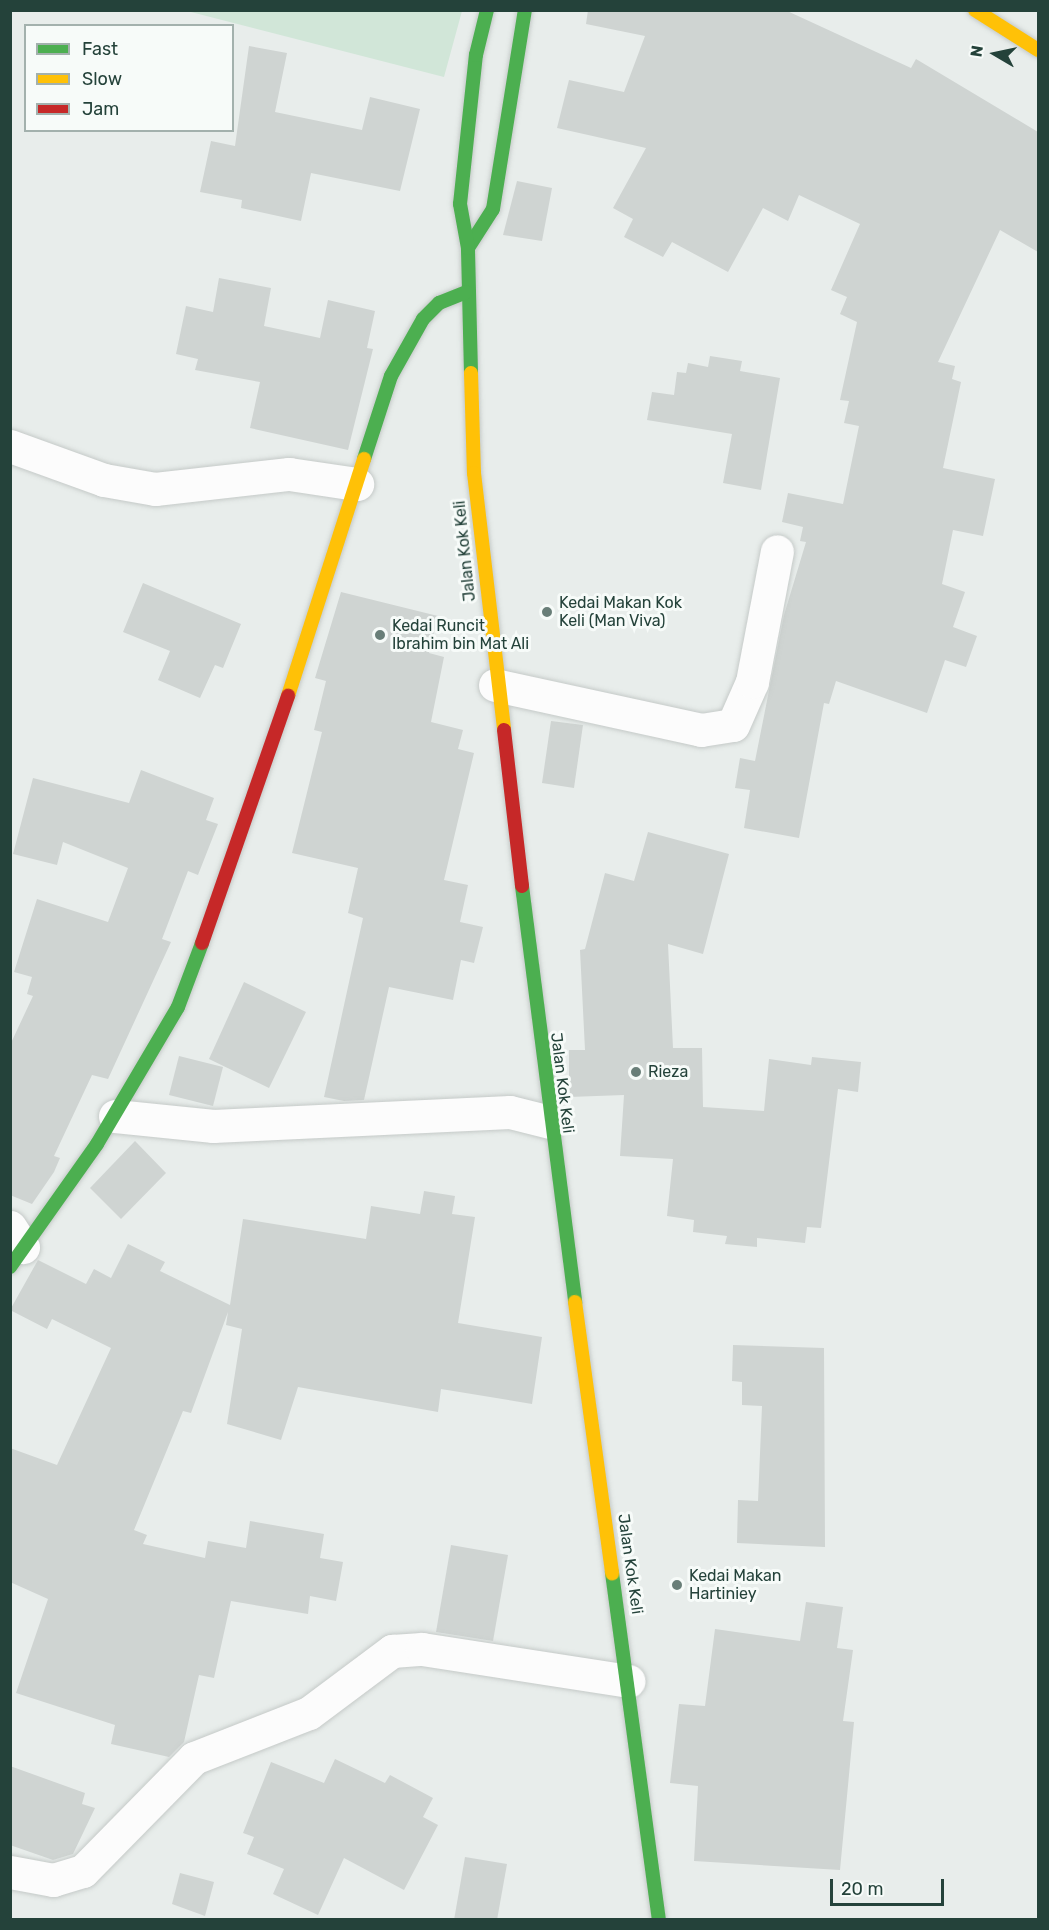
<!DOCTYPE html>
<style>
body{margin:0}
#map{position:relative;width:1049px;height:1930px;overflow:hidden;background:#e8edeb;font-family:Rubik,sans-serif}
div>[style]{position:absolute}
[style*='--x']{left:calc(var(--x)*1px);top:calc(var(--y)*1px);width:calc(var(--w)*1px);rotate:calc(var(--a)*1deg)}
.green>*{inset:0;background:#d1e6d8}
.building>*{inset:0;background:#cfd4d2}
.roads{filter:drop-shadow(0 0 2px #c5cac8) drop-shadow(0 0 2px #c5cac8)}
.street>*{height:33px;margin:-16.5px;padding:0 16.5px;transform-origin:16.5px;border-radius:16.5px;background:#fcfcfc}
.fast>*{height:14px;margin:-7px;padding:0 7px;transform-origin:7px;border-radius:7px;background:#4caf50}
.slow>*{height:14px;margin:-7px;padding:0 7px;transform-origin:7px;border-radius:7px;background:#ffc107}
.jam>*{height:14px;margin:-7px;padding:0 7px;transform-origin:7px;border-radius:7px;background:#c62828}
.dots>*{width:16px;height:16px;translate:-50% -50%;box-sizing:border-box;border:3px solid #f7fbf9;border-radius:50%}
span{translate:-50% -50%;white-space:nowrap;text-align:center;line-height:1.15;-webkit-text-stroke:6px #f7fbf9;paint-order:stroke}
.street-label{font-size:16px;color:#24423a}
.poi-label{font-size:16px;color:#24423a}
.left{translate:0 -50%;text-align:left}
.frame{position:absolute;inset:0;border:12px solid #24423a;pointer-events:none}
.legend{position:absolute;left:24px;top:24px;width:210px;height:108px;box-sizing:border-box;background:#f7fbf9;border:2px solid #a3b1ad;margin:0;padding:8px 10px;list-style:none;font-size:18px;color:#24423a}
.legend li{display:flex;align-items:center;gap:12px;height:30px}
.legend b{width:30px;border:2px solid #a3b1ad}
.north{position:absolute;left:965px;top:24px;width:60px;height:60px;-webkit-text-stroke:4px #f7fbf9;paint-order:stroke;rotate:279deg;font-size:16px;font-weight:700;line-height:24px;text-align:center;color:#24423a}
.north::after{content:'';display:block;margin:auto;width:21px;height:27px;background:#24423a;clip-path:polygon(50% 0,100% 100%,50% 72%,0 100%)}
.scale{position:absolute;left:830px;top:1879px;width:114px;height:27px;box-sizing:border-box;border:3px solid #24423a;border-top:0;padding-left:8px;font-size:18px;line-height:21px;white-space:nowrap;color:#24423a;-webkit-text-stroke:4px #f7fbf9;paint-order:stroke}
</style>
<div id="map">
<div class="green">
<div style="clip-path:polygon(187px 11px,462px 11px,444px 77px)"></div>
</div>
<div class="building">
<div style="clip-path:polygon(588px 10px,785px 10px,911px 68px,916px 59px,1038px 132px,1038px 252px,1000px 230px,938px 362px,955px 366px,952px 379px,961px 382px,943px 468px,995px 479px,983px 536px,953px 530px,942px 584px,965px 592px,953px 627px,977px 636px,966px 667px,945px 660px,927px 713px,836px 681px,829px 704px,824px 703px,799px 838px,744px 828px,750px 790px,735px 788px,740px 758px,755px 761px,784px 615px,806px 542px,800px 541px,803px 527px,782px 522px,788px 493px,843px 504px,859px 426px,844px 423px,849px 401px,840px 400px,857px 322px,840px 314px,847px 297px,831px 290px,860px 224px,799px 195px,788px 221px,763px 208px,728px 272px,672px 242px,663px 257px,624px 237px,633px 219px,613px 208px,646px 148px,557px 128px,569px 80px,624px 92px,645px 36px,586px 24px)"></div>
<div style="clip-path:polygon(249px 46px,287px 53px,275px 112px,362px 130px,370px 97px,420px 109px,400px 191px,311px 173px,301px 221px,241px 208px,242px 200px,200px 192px,211px 141px,235px 146px)"></div>
<div style="clip-path:polygon(517px 181px,552px 188px,542px 241px,503px 235px)"></div>
<div style="clip-path:polygon(219px 278px,271px 288px,264px 326px,320px 338px,328px 300px,375px 311px,367px 348px,373px 349px,348px 450px,250px 428px,260px 382px,195px 370px,198px 359px,176px 354px,186px 306px,213px 312px)"></div>
<div style="clip-path:polygon(710px 356px,742px 361px,740px 371px,780px 378px,761px 490px,723px 483px,732px 434px,647px 420px,652px 392px,674px 395px,677px 372px,686px 373px,688px 363px,708px 367px)"></div>
<div style="clip-path:polygon(143px 583px,241px 624px,223px 668px,215px 665px,200px 698px,158px 680px,170px 651px,123px 632px)"></div>
<div style="clip-path:polygon(341px 592px,438px 616px,429px 653px,444px 657px,431px 722px,463px 730px,458px 749px,474px 753px,444px 880px,468px 885px,460px 922px,483px 927px,474px 963px,461px 960px,453px 1000px,389px 987px,364px 1100px,344px 1101px,324px 1097px,363px 918px,348px 913px,358px 868px,292px 853px,322px 732px,314px 730px,326px 681px,315px 678px)"></div>
<div style="clip-path:polygon(551px 721px,583px 725px,574px 788px,542px 783px)"></div>
<div style="clip-path:polygon(141px 770px,214px 798px,206px 820px,218px 824px,198px 875px,188px 871px,162px 939px,171px 942px,108px 1079px,92px 1075px,54px 1156px,60px 1158px,54px 1172px,32px 1204px,10px 1195px,10px 1045px,33px 996px,27px 994px,32px 977px,14px 972px,37px 899px,108px 922px,128px 868px,63px 842px,57px 865px,13px 854px,33px 778px,129px 803px)"></div>
<div style="clip-path:polygon(648px 832px,729px 854px,703px 954px,668px 944px,673px 1048px,702px 1048px,703px 1107px,764px 1111px,769px 1059px,811px 1065px,812px 1057px,861px 1062px,858px 1092px,838px 1089px,821px 1228px,807px 1227px,805px 1243px,757px 1238px,757px 1247px,725px 1244px,727px 1236px,693px 1232px,694px 1220px,667px 1216px,673px 1159px,620px 1156px,624px 1095px,569px 1097px,569px 1050px,585px 1050px,580px 950px,585px 949px,605px 873px,634px 881px)"></div>
<div style="clip-path:polygon(244px 982px,306px 1012px,269px 1088px,209px 1059px)"></div>
<div style="clip-path:polygon(179px 1056px,223px 1067px,213px 1106px,169px 1095px)"></div>
<div style="clip-path:polygon(135px 1141px,166px 1173px,121px 1219px,90px 1188px)"></div>
<div style="clip-path:polygon(424px 1191px,455px 1196px,452px 1214px,475px 1217px,458px 1323px,542px 1337px,532px 1404px,441px 1389px,438px 1412px,298px 1387px,281px 1440px,227px 1424px,242px 1329px,226px 1325px,228px 1312px,191px 1413px,183px 1411px,134px 1530px,147px 1535px,143px 1544px,205px 1558px,208px 1541px,246px 1548px,250px 1521px,324px 1534px,320px 1558px,343px 1562px,336px 1601px,310px 1596px,308px 1614px,231px 1601px,214px 1678px,199px 1675px,184px 1742px,169px 1757px,111px 1744px,115px 1725px,16px 1693px,48px 1599px,10px 1582px,10px 1448px,57px 1465px,111px 1348px,52px 1319px,47px 1329px,10px 1310px,38px 1260px,86px 1284px,94px 1269px,111px 1278px,128px 1244px,165px 1262px,160px 1271px,230px 1305px,243px 1219px,366px 1239px,371px 1206px,420px 1214px)"></div>
<div style="clip-path:polygon(733px 1345px,824px 1348px,825px 1547px,737px 1543px,738px 1500px,758px 1501px,762px 1406px,742px 1405px,742px 1382px,732px 1381px)"></div>
<div style="clip-path:polygon(451px 1545px,508px 1555px,493px 1641px,436px 1632px)"></div>
<div style="clip-path:polygon(806px 1602px,843px 1607px,837px 1648px,853px 1650px,843px 1721px,854px 1722px,840px 1870px,694px 1861px,698px 1786px,670px 1783px,679px 1704px,705px 1706px,715px 1629px,800px 1641px)"></div>
<div style="clip-path:polygon(335px 1759px,385px 1783px,390px 1775px,433px 1798px,423px 1817px,438px 1825px,404px 1890px,344px 1858px,318px 1915px,273px 1894px,284px 1869px,247px 1854px,254px 1837px,243px 1833px,271px 1762px,324px 1783px)"></div>
<div style="clip-path:polygon(10px 1766px,85px 1793px,82px 1804px,95px 1808px,73px 1854px,53px 1860px,10px 1845px)"></div>
<div style="clip-path:polygon(465px 1857px,507px 1864px,497px 1920px,454px 1920px)"></div>
<div style="clip-path:polygon(180px 1873px,214px 1882px,205px 1916px,172px 1904px)"></div>
</div>
<div class="roads">
<div class="street">
<div style="--x:10;--y:446;--w:100;--a:19.9"></div>
<div style="--x:104;--y:480;--w:52;--a:10"></div>
<div style="--x:155;--y:489;--w:135;--a:-6.4"></div>
<div style="--x:289;--y:474;--w:69;--a:8.4"></div>
<div style="--x:495;--y:685;--w:211;--a:12.3"></div>
<div style="--x:701;--y:730;--w:32;--a:-9"></div>
<div style="--x:733;--y:725;--w:47;--a:-66.2"></div>
<div style="--x:752;--y:682;--w:133;--a:-79.2"></div>
<div style="--x:115;--y:1116;--w:99;--a:5.8"></div>
<div style="--x:213;--y:1126;--w:297;--a:-2.7"></div>
<div style="--x:510;--y:1112;--w:41;--a:14"></div>
<div style="--x:10;--y:1227;--w:24;--a:57"></div>
<div style="--x:10;--y:1872;--w:44;--a:10.5"></div>
<div style="--x:53;--y:1880;--w:31;--a:-17"></div>
<div style="--x:83;--y:1871;--w:158;--a:-45.5"></div>
<div style="--x:194;--y:1758;--w:123;--a:-21.4"></div>
<div style="--x:309;--y:1713;--w:104;--a:-36.8"></div>
<div style="--x:392;--y:1651;--w:30;--a:-4"></div>
<div style="--x:422;--y:1649;--w:209;--a:8.8"></div>
</div>
<div class="fast">
<div style="--x:468;--y:248;--w:46;--a:-57.3"></div>
<div style="--x:493;--y:209;--w:202;--a:-80.9"></div>
<div style="--x:471;--y:373;--w:125;--a:-91.4"></div>
<div style="--x:468;--y:248;--w:45;--a:-100.3"></div>
<div style="--x:460;--y:204;--w:150;--a:-83.9"></div>
<div style="--x:476;--y:55;--w:46;--a:-76.3"></div>
<div style="--x:364;--y:459;--w:87;--a:-72"></div>
<div style="--x:391;--y:376;--w:65;--a:-60.7"></div>
<div style="--x:423;--y:319;--w:23;--a:-45"></div>
<div style="--x:439;--y:303;--w:29;--a:-22"></div>
<div style="--x:522;--y:886;--w:419;--a:82.7"></div>
<div style="--x:10;--y:1267;--w:151;--a:-54.7"></div>
<div style="--x:97;--y:1144;--w:159;--a:-59.4"></div>
<div style="--x:178;--y:1007;--w:68;--a:-69.4"></div>
<div style="--x:612;--y:1573;--w:350;--a:82.3"></div>
</div>
<div class="slow">
<div style="--x:975;--y:10;--w:75;--a:32.4"></div>
<div style="--x:471;--y:373;--w:100;--a:88.3"></div>
<div style="--x:474;--y:473;--w:259;--a:83.3"></div>
<div style="--x:288;--y:696;--w:249;--a:-72.2"></div>
<div style="--x:575;--y:1302;--w:274;--a:82.2"></div>
</div>
<div class="jam">
<div style="--x:504;--y:730;--w:157;--a:83.4"></div>
<div style="--x:202;--y:943;--w:262;--a:-70.8"></div>
</div>
</div>
<div class="dots">
<div style="left:547px;top:612px;background:#697e78"></div>
<div style="left:380px;top:635px;background:#697e78"></div>
<div style="left:636px;top:1072px;background:#697e78"></div>
<div style="left:677px;top:1585px;background:#697e78"></div>
</div>
<div class="street-label">
<span style="left:465px;top:551px;rotate:-96deg">Jalan Kok Keli</span>
<span style="left:562px;top:1083px;rotate:83deg">Jalan Kok Keli</span>
<span style="left:630px;top:1564px;rotate:82deg">Jalan Kok Keli</span>
</div>
<div class="poi-label">
<span class="left" style="left:559px;top:612px">Kedai Makan Kok<br>Keli (Man Viva)</span>
<span class="left" style="left:392px;top:635px">Kedai Runcit<br>Ibrahim bin Mat Ali</span>
<span class="left" style="left:648px;top:1072px">Rieza</span>
<span class="left" style="left:689px;top:1585px">Kedai Makan<br>Hartiniey</span>
</div>
<div class="frame"></div>
<ul class="legend">
<li><b style="height:8px;background:#4caf50"></b>Fast</li>
<li><b style="height:8px;background:#ffc107"></b>Slow</li>
<li><b style="height:8px;background:#c62828"></b>Jam</li>
</ul>
<div class="north">N</div>
<div class="scale">20 m</div>
</div>
